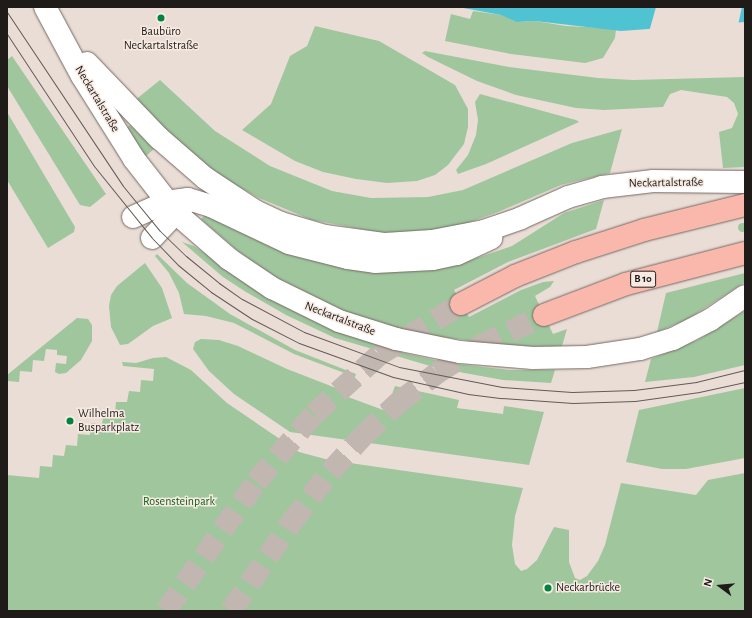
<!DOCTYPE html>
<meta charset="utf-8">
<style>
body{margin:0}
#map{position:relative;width:752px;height:618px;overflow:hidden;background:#eaddd6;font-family:"Alegreya Sans",sans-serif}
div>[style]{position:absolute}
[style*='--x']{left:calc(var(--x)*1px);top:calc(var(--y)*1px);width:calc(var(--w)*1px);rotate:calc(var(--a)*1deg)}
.green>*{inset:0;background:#a0c69e}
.round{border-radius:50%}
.water>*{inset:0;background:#50c3d3}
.pier>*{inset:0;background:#eaddd6}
.primary-tunnel>*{height:22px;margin-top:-11px;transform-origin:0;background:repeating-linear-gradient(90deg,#c1b6b0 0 22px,transparent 0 33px)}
.roads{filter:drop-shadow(0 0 1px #746963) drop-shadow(0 0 1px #746963)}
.secondary>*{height:22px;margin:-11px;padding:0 11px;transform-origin:11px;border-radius:11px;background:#fff}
.primary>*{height:22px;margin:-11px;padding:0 11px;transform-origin:11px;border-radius:11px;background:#fab8ac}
.tram>*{height:1px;margin:-0.5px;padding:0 0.5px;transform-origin:0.5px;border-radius:0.5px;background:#625b57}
.dots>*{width:11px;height:11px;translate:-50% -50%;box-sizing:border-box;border:2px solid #f7eae3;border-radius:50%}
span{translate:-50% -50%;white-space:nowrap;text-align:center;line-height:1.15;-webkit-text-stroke:3px #f7eae3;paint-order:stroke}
.shield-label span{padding:1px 3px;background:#f7eae3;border:1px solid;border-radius:3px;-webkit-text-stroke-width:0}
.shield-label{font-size:11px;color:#1f1b18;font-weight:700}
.poi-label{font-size:12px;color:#1f1b18}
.left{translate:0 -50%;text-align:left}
.street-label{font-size:12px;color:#1f1b18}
.park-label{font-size:12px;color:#0d6214}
.frame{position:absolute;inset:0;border:8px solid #1f1b18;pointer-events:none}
.north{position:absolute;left:700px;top:566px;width:40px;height:40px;-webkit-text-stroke:3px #f7eae3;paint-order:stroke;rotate:286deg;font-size:11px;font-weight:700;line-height:16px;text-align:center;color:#1f1b18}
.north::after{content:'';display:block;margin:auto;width:14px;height:18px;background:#1f1b18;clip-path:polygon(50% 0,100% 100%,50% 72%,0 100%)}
</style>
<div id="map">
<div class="green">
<div style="clip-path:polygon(473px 11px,501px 15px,520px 22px,535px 21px,566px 26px,608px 28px,616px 29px,615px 38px,603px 58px,585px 63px,511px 54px,445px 41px,451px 14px,470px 19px)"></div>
<div style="clip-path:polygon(315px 26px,379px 41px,455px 85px,468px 109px,468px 127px,464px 144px,448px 165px,435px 175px,417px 181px,387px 183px,356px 179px,323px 172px,295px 161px,242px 130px,271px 104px,290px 56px,307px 46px)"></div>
<div style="clip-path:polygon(425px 51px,509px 67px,598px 78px,633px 80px,745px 77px,745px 167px,723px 168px,719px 132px,732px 128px,738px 114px,734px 103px,727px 97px,681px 90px,670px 94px,663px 107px,604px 110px,576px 108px,516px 95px,477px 81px,428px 57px,422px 53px)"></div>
<div style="clip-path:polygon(12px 56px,106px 194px,90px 207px,80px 205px,7px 86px,7px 60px)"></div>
<div style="clip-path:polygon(160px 80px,215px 131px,270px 166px,332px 191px,371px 198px,428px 197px,463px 190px,572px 143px,622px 129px,610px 173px,561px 185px,498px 212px,462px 225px,429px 231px,383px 233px,312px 220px,259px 198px,223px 178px,204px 164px,134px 101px)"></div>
<div style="clip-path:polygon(480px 94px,576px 120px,579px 122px,486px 164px,458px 174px,456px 170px,468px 155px,476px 135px,478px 120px,475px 102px)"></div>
<div style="clip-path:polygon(7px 112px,75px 227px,74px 232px,48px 248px,7px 180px)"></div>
<div style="clip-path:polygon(130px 125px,154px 149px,145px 157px,126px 128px)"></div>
<div style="clip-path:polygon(604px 200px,596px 229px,508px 262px,454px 290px,469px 317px,521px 290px,543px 282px,554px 281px,550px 287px,535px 296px,553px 334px,567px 329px,562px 346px,553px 347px,505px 345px,441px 337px,393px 327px,344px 311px,277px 278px,239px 252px,201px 219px,209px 211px,462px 263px,512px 246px,564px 213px)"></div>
<div class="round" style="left:737.5px;top:222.5px;width:9px;height:9px"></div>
<div style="clip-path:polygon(182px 242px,194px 246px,266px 297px,337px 331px,399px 352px,448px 363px,511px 370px,555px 370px,551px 383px,503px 380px,437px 368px,335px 338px,286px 315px,246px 292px,223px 277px)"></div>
<div style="clip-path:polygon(157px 254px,187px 283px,230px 314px,295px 350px,356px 374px,355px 377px,294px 354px,234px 323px,206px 316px,184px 314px,179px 293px,169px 273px,155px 256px)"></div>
<div style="clip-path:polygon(145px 263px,162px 288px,172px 318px,153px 326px,128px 344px,120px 345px,111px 327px,109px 306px,111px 295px,117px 286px)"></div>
<div style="clip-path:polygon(745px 273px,745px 282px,688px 319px,657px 332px,666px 293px)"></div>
<div style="clip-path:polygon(745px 311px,745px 365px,694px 377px,645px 382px,651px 359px,698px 340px)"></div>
<div style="clip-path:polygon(77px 318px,88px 319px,92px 325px,92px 341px,81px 360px,66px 373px,59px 374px,55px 372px,56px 363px,66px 364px,67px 356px,57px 355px,57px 350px,46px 349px,44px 361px,33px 360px,32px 372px,20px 371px,19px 382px,8px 381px,7px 386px,7px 375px)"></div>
<div style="clip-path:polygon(201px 339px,219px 340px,238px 346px,287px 369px,349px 393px,348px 397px,386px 411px,395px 386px,459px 400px,457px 408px,503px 414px,504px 406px,544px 412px,529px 465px,290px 432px,234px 394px,209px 371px,193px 349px,195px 342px)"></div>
<div style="clip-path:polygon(166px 357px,191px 370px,227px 403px,299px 452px,329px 460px,523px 488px,515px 516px,512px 545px,515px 564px,521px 571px,527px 569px,537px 560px,554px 527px,569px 530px,569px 562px,575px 578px,580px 580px,587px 576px,598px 561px,605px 545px,621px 483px,696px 495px,708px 480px,745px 473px,745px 611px,7px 611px,7px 475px,39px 478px,40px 466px,52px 467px,53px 455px,64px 456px,66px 445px,77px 446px,78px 434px,90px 435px,91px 423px,102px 424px,104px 412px,115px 413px,116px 402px,127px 402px,129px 391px,140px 392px,141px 380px,153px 381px,154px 369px,123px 366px,122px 362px,136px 363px,153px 358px)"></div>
<div style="clip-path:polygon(745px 388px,745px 458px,686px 469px,662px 469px,626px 462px,639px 410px)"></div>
</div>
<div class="water">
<div style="clip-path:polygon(458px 7px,745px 7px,745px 22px,621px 31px,535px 21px,517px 22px,501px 15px)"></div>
</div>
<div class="pier">
<div style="clip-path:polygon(656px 7px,742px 7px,738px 25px,649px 32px)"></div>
</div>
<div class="primary-tunnel">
<div style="--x:166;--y:611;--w:157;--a:-55.1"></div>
<div style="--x:256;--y:482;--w:89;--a:-49.5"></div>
<div style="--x:314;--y:414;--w:88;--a:-42.2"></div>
<div style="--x:379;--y:355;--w:97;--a:-31.9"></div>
<div style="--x:231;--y:611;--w:107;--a:-55.7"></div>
<div style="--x:291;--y:523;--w:64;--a:-52.6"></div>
<div style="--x:330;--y:472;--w:49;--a:-47.5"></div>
<div style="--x:363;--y:436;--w:50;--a:-43.4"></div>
<div style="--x:399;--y:402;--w:48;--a:-37.3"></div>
<div style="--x:437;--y:373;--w:51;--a:-32.1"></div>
<div style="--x:480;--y:346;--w:71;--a:-25.8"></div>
</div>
<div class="roads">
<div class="secondary">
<div style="--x:45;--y:7;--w:78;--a:61.8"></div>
<div style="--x:82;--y:76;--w:98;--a:57.9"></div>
<div style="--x:134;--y:159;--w:70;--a:52"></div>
<div style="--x:177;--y:214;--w:69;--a:40.9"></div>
<div style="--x:229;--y:259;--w:52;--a:34"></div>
<div style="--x:272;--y:288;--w:75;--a:26.2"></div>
<div style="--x:339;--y:321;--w:60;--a:17.5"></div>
<div style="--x:396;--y:339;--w:65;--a:11.5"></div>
<div style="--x:460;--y:352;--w:73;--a:4.7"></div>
<div style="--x:533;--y:358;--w:54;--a:-1.1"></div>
<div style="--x:587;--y:357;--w:54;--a:-8.6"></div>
<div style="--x:640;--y:349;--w:34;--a:-17"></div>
<div style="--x:673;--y:339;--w:42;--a:-27.2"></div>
<div style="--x:710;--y:320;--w:42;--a:-34.4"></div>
<div style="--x:87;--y:63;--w:104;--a:46.2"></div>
<div style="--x:159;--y:138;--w:61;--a:41"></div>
<div style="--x:205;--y:178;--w:60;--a:33.4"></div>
<div style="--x:255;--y:211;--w:29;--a:25"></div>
<div style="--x:281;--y:223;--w:46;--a:16.5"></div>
<div style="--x:325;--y:236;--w:61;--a:7.6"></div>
<div style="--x:385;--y:244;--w:47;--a:-3.7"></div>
<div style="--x:432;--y:241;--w:53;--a:-10.9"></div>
<div style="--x:484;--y:231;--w:39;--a:-19"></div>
<div style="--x:521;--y:218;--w:51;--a:-24.1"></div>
<div style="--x:568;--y:197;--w:35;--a:-16"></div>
<div style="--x:602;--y:187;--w:51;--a:-6.7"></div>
<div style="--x:653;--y:181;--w:92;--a:0.6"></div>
<div style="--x:133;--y:217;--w:36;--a:-24"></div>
<div style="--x:166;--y:202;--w:22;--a:-8"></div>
<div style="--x:188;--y:199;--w:24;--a:17"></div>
<div style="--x:211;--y:206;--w:86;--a:25.4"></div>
<div style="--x:289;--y:243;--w:61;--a:14.3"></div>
<div style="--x:348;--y:258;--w:27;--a:8"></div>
<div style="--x:375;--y:262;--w:58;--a:-3"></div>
<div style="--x:433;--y:259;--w:25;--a:-12"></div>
<div style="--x:457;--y:254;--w:38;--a:-25"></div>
<div style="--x:152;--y:238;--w:48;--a:-46.7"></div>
</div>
<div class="primary">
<div style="--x:461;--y:304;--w:61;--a:-27.4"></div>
<div style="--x:515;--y:276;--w:66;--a:-21.5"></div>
<div style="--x:576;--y:252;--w:71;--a:-17.9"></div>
<div style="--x:644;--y:230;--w:104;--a:-13.9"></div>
<div style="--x:544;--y:315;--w:88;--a:-20.7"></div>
<div style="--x:626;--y:284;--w:123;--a:-14.6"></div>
</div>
</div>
<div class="tram">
<div style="--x:7;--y:12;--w:209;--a:56.3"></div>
<div style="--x:123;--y:186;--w:58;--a:50.6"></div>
<div style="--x:160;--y:231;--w:36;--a:44"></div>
<div style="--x:186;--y:256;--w:43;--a:39.3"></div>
<div style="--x:219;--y:283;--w:28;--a:35"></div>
<div style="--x:242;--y:299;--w:70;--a:28"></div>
<div style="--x:304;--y:332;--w:101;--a:20.2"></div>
<div style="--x:399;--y:367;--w:105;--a:11"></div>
<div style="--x:502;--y:387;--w:70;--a:4.1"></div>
<div style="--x:572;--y:392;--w:62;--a:-1.8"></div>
<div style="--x:634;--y:390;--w:63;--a:-7.4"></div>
<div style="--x:696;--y:382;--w:50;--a:-13.8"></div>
<div style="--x:7;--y:34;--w:158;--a:56.6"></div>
<div style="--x:94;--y:166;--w:92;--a:51.1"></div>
<div style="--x:152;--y:238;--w:37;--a:46"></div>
<div style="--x:178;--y:265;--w:43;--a:39.3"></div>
<div style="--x:211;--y:292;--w:49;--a:33.4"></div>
<div style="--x:252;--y:319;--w:53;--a:27.1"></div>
<div style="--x:299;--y:343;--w:100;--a:19.9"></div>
<div style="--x:393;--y:377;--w:77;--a:12.8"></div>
<div style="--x:468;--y:394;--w:34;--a:7"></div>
<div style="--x:502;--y:398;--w:71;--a:4"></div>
<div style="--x:573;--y:403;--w:62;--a:-1.8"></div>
<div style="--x:635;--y:401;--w:65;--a:-8"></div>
<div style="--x:699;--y:392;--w:47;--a:-12.3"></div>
</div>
<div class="dots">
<div style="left:161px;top:18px;background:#00833e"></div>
<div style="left:70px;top:421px;background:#00833e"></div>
<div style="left:548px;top:588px;background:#00833e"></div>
</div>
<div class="shield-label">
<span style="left:643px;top:279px">B 10</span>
</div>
<div class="poi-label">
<span style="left:161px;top:39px">Baubüro<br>Neckartalstraße</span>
<span class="left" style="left:78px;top:421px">Wilhelma<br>Busparkplatz</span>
<span class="left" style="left:556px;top:588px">Neckarbrücke</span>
</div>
<div class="street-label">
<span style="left:97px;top:99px;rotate:59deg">Neckartalstraße</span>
<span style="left:666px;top:183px;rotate:-1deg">Neckartalstraße</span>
<span style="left:340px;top:319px;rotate:21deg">Neckartalstraße</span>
</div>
<div class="park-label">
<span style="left:179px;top:502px">Rosensteinpark</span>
</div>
<div class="frame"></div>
<div class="north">N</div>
</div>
